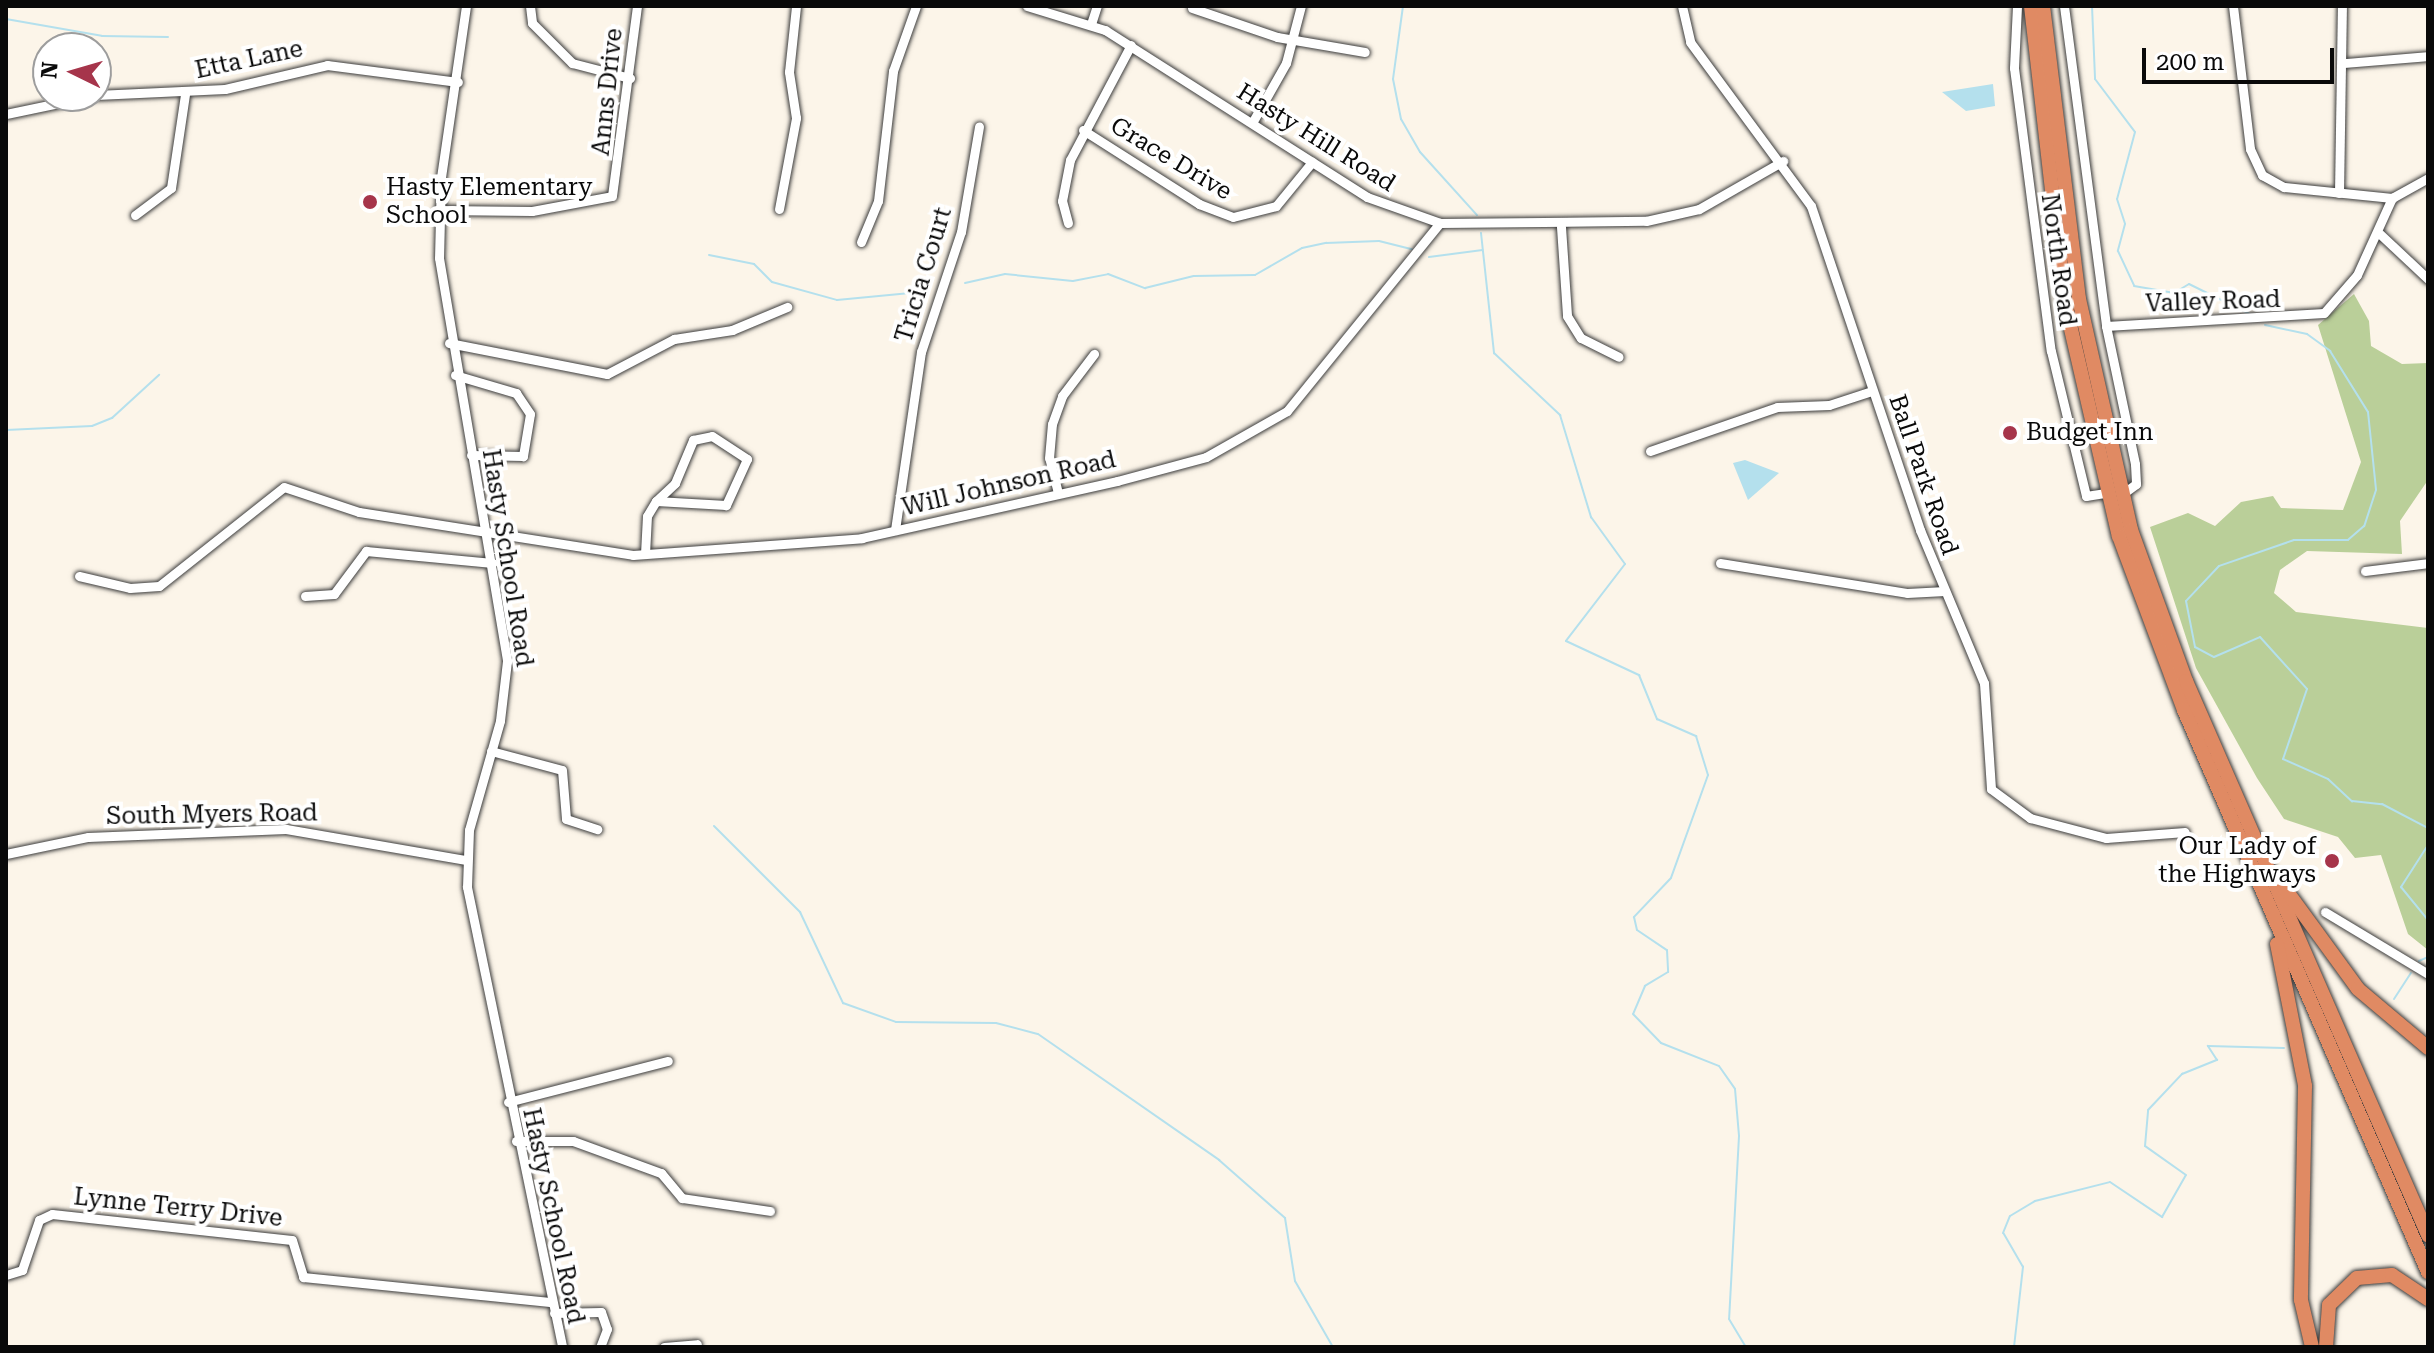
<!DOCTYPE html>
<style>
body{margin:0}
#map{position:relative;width:2434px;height:1353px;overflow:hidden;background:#fcf5e9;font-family:"Roboto Serif",serif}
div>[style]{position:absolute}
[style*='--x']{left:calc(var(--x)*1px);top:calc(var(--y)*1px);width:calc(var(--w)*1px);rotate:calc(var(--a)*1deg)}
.forest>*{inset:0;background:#bacf99}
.water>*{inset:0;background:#b4e0ed}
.stream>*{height:2px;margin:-1px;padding:0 1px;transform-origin:1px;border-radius:1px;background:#b4e0ed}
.roads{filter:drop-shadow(0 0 2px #3c3c3c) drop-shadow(0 0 2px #3c3c3c)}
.minor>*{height:9px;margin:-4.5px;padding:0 4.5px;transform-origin:4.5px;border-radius:4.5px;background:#fff}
.highway>*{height:14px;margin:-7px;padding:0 7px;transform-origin:7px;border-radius:7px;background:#e08a63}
.dots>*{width:22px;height:22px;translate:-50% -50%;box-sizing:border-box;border:4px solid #fff;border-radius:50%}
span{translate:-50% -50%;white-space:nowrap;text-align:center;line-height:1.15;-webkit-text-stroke:8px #fff;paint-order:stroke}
.street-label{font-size:24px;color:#090909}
.poi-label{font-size:24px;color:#090909}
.left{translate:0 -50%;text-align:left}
.right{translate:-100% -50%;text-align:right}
.frame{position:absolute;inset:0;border:8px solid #090909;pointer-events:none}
.north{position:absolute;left:32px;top:32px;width:80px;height:80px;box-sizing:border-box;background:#fff;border:2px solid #9d9d9d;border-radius:50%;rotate:275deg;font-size:22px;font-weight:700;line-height:32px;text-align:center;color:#090909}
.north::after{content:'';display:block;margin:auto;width:28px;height:36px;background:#a6354b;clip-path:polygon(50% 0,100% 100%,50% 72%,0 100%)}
.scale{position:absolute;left:2142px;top:48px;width:192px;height:36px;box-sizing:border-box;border:4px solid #090909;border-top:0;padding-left:10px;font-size:24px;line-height:28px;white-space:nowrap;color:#090909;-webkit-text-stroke:6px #fff;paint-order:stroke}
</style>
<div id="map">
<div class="forest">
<div style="clip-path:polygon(2354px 294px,2369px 321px,2371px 346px,2402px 364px,2428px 363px,2428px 480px,2400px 521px,2402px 554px,2307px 551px,2280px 570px,2274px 593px,2296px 612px,2428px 628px,2428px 950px,2408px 934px,2381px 855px,2355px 858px,2338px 837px,2284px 819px,2257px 778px,2196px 668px,2150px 527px,2188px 513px,2215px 526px,2241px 502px,2273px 496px,2281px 508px,2343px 510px,2361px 462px,2318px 325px)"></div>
</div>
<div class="water">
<div style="clip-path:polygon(1993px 84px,1995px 106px,1966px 111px,1942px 92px)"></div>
<div style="clip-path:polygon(1745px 460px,1779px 473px,1748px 500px,1733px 463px)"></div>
</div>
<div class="stream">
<div style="--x:1403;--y:6;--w:74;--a:97.8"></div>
<div style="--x:1393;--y:79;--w:41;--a:78.7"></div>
<div style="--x:1401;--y:119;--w:38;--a:60"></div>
<div style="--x:1420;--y:152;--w:85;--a:47.9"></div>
<div style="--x:2092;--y:6;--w:73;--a:87.6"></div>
<div style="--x:2095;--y:79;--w:66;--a:53"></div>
<div style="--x:2135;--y:132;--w:69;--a:105"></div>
<div style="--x:2117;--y:199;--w:26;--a:72"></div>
<div style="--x:2125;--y:224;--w:28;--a:105"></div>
<div style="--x:2118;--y:251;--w:38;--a:65"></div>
<div style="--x:2134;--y:286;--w:41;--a:9.9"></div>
<div style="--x:2174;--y:293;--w:17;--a:-31"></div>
<div style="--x:2189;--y:284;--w:68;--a:26.2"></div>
<div style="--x:6;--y:19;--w:97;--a:10"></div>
<div style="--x:102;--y:36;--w:66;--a:0.9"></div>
<div style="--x:1481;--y:233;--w:121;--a:83.8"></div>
<div style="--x:1494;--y:353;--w:91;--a:43.2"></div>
<div style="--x:1560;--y:415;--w:107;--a:73.1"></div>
<div style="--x:1591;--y:517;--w:58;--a:54.1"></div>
<div style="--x:1625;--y:564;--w:97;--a:127.5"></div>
<div style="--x:1566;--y:641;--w:81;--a:25"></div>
<div style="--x:1639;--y:675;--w:48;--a:67.8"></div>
<div style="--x:1657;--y:719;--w:43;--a:23.6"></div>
<div style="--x:1696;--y:736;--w:41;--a:72.9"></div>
<div style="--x:1708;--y:775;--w:109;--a:109.8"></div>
<div style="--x:1671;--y:878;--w:54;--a:133.5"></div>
<div style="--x:1634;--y:917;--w:13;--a:77"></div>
<div style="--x:1637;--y:930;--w:36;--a:34"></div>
<div style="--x:1667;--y:950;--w:22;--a:87"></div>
<div style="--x:1668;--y:972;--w:27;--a:149"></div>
<div style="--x:1645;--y:986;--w:30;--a:113"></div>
<div style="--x:1633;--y:1014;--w:40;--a:46"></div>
<div style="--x:1661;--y:1043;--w:62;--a:21.6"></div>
<div style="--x:1719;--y:1066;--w:28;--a:55"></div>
<div style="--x:1735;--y:1089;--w:47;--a:85.1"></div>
<div style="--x:1739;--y:1136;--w:183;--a:93.1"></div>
<div style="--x:1729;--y:1319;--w:33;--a:59"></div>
<div style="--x:709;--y:255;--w:46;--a:11.3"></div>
<div style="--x:754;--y:264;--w:25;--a:45"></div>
<div style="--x:772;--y:282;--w:67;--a:15.5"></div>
<div style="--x:837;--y:300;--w:84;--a:-5.4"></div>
<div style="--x:1429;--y:257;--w:54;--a:-7.4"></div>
<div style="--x:965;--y:283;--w:41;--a:-12.7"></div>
<div style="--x:1005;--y:274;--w:68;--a:5.9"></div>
<div style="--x:1073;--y:281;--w:36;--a:-11"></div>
<div style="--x:1108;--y:274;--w:40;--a:21"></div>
<div style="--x:1145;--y:288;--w:50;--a:-13.8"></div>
<div style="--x:1194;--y:276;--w:61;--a:-0.9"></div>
<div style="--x:1255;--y:275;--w:54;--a:-29.9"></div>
<div style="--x:1302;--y:248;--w:25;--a:-12"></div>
<div style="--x:1326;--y:243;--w:53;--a:-2.2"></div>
<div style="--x:1379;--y:241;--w:34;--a:14"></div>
<div style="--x:2265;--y:325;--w:43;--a:12.1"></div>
<div style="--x:2307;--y:334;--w:29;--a:36"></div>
<div style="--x:2330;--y:351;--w:72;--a:58.1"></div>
<div style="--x:2368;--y:412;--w:78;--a:84.1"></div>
<div style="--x:2376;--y:490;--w:38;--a:108"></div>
<div style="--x:2364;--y:526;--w:21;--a:139"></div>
<div style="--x:2348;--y:540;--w:54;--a:180"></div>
<div style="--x:2294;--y:540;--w:79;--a:160.9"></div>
<div style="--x:2219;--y:566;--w:48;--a:133.3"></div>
<div style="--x:2186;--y:601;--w:47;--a:78.9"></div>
<div style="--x:2195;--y:647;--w:21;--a:28"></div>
<div style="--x:2214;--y:657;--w:50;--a:-23.5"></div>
<div style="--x:2260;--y:637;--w:70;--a:47.9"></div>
<div style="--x:2307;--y:689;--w:74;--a:108.9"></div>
<div style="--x:2283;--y:759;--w:49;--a:24"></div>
<div style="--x:2328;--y:779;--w:33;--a:43"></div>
<div style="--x:2352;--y:801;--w:30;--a:6"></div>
<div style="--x:2382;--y:804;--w:52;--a:27.6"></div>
<div style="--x:6;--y:430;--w:86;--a:-2.7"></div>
<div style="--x:92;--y:426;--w:22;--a:-22"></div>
<div style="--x:112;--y:418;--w:64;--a:-42.5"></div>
<div style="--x:714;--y:826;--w:122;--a:45"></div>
<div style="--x:800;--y:912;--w:101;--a:64.7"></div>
<div style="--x:843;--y:1003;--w:56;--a:19.7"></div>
<div style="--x:896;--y:1022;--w:100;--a:0.6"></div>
<div style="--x:996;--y:1023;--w:43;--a:14.7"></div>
<div style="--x:1038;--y:1034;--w:221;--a:34.8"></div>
<div style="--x:1219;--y:1160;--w:88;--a:41.3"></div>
<div style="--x:1285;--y:1218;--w:64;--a:81"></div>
<div style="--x:1295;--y:1281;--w:76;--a:60.1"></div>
<div style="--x:2428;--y:845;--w:50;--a:122.7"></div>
<div style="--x:2401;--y:887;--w:43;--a:50.7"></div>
<div style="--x:2419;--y:961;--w:10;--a:-24"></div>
<div style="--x:2394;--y:999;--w:31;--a:-57"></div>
<div style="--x:2014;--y:1347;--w:81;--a:-83.6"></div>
<div style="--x:2023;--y:1267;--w:39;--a:-120"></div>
<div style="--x:2003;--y:1233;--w:18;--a:-68"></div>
<div style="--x:2010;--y:1216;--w:29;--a:-31"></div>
<div style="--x:2035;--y:1201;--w:77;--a:-14.2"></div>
<div style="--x:2110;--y:1182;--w:63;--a:33.9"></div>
<div style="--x:2162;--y:1217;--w:48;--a:-60.3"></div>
<div style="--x:2186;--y:1175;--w:50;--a:-144.7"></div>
<div style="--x:2145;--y:1146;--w:36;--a:-85"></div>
<div style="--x:2148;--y:1110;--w:50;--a:-46.6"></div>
<div style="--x:2182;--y:1074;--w:38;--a:-22"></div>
<div style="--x:2217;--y:1060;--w:17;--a:-123"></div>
<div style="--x:2208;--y:1046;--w:76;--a:1.5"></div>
</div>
<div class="roads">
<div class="minor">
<div style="--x:466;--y:6;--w:173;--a:98.3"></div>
<div style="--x:441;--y:177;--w:81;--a:91.4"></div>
<div style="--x:439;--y:258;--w:409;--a:80.4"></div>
<div style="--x:507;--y:661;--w:60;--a:96.7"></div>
<div style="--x:500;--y:721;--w:113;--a:105.9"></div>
<div style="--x:469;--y:830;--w:57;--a:92"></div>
<div style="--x:467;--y:887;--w:470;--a:78.3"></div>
<div style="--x:530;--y:6;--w:17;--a:83"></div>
<div style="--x:532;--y:23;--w:57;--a:45"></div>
<div style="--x:572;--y:63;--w:60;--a:14.5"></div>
<div style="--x:1027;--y:6;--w:82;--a:17.1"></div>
<div style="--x:1105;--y:30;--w:311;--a:32.5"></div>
<div style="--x:1367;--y:197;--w:77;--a:19.6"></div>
<div style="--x:1440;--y:223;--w:206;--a:-0.6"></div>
<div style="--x:1646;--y:221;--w:54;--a:-12.8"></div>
<div style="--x:1699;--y:209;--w:97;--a:-29.7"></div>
<div style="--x:1682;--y:6;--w:37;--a:77"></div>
<div style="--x:1690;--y:42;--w:204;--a:53.6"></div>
<div style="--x:1811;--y:206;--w:342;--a:71.4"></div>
<div style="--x:1920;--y:530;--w:166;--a:67.3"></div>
<div style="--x:1984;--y:683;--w:106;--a:86.2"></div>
<div style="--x:1991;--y:789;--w:49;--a:36.6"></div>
<div style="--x:2030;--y:818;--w:79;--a:14.7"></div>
<div style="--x:2106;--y:838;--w:79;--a:-4.3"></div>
<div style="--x:2017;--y:6;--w:62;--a:92.8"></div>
<div style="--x:2014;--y:68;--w:285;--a:82.6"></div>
<div style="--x:2051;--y:351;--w:149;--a:76.4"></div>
<div style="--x:2086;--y:496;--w:20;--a:-9"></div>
<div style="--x:2064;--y:6;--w:323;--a:82.5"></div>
<div style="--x:2106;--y:326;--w:141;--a:78.1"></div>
<div style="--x:2135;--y:464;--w:20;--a:87"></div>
<div style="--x:2136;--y:484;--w:17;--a:144"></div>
<div style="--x:2233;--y:6;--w:144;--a:83.2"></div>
<div style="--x:2250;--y:149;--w:29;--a:65"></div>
<div style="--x:2262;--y:175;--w:25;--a:29"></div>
<div style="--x:2284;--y:187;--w:109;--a:5.8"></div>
<div style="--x:1192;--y:8;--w:90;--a:18.8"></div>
<div style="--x:1277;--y:37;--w:89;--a:9.7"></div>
<div style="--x:1091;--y:24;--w:19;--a:-72"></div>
<div style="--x:2345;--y:63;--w:83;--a:-4.8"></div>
<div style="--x:96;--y:95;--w:129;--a:-2.7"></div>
<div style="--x:225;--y:89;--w:105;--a:-13.2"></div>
<div style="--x:327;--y:65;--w:132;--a:7.4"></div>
<div style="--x:6;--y:114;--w:88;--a:-11.8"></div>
<div style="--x:1252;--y:123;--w:69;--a:-60.5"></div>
<div style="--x:1286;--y:63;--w:59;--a:-75.3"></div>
<div style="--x:1083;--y:130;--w:138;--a:32.5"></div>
<div style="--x:1199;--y:204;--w:36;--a:21"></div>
<div style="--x:1233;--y:217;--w:44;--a:-14.3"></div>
<div style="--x:1276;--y:206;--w:57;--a:-50.7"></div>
<div style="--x:2339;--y:193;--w:187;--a:-89.1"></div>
<div style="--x:779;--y:209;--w:93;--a:-79.4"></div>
<div style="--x:796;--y:118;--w:47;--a:-98.7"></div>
<div style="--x:789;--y:72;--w:66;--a:-83.9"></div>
<div style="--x:438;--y:210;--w:94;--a:0.6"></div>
<div style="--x:532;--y:211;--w:81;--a:-10.6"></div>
<div style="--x:612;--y:196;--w:192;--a:-82.5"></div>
<div style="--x:135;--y:215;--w:45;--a:-36.9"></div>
<div style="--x:171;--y:188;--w:95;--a:-81.5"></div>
<div style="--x:1068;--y:223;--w:23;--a:-105"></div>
<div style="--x:1062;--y:201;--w:42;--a:-79"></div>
<div style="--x:1070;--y:160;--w:130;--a:-62.1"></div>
<div style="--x:1561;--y:227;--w:89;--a:86.1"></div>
<div style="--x:1567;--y:316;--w:26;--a:58"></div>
<div style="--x:1581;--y:338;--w:42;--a:26.6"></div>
<div style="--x:2380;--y:234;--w:66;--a:43.2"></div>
<div style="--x:861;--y:242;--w:44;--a:-67.5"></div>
<div style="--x:878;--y:201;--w:131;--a:-83.4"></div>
<div style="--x:893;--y:71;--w:69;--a:-70.5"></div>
<div style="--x:2106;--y:326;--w:218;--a:-3.4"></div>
<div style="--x:2324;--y:313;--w:50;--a:-49"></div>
<div style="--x:2357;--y:275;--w:85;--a:-65.6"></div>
<div style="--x:2392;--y:198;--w:41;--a:-29.1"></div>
<div style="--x:449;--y:343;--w:161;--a:11.1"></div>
<div style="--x:607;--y:374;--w:76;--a:-27.6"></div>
<div style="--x:674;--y:339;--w:59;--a:-8.8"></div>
<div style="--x:732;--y:330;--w:60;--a:-22.7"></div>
<div style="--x:455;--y:375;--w:64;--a:16.4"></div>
<div style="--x:516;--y:393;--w:25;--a:56"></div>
<div style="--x:530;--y:414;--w:43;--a:99.5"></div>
<div style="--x:523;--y:456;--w:52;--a:-178.9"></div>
<div style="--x:1650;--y:451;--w:134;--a:-19.1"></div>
<div style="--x:1777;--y:407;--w:52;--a:-2.2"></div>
<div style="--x:1829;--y:405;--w:45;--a:-18"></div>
<div style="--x:1058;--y:493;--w:36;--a:-104"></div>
<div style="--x:1049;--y:458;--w:34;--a:-85"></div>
<div style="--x:1052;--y:424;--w:30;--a:-70"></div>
<div style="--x:1062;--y:396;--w:53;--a:-52.7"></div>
<div style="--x:895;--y:530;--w:180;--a:-81.7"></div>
<div style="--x:921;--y:352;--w:126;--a:-71.6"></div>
<div style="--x:961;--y:232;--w:107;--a:-80.3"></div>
<div style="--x:645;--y:554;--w:38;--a:-87"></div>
<div style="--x:647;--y:516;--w:17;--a:-59"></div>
<div style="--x:656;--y:501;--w:26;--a:-43"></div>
<div style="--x:675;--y:483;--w:47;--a:-67.3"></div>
<div style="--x:693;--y:440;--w:19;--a:-12"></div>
<div style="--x:712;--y:436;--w:42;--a:33.3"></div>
<div style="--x:747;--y:459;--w:51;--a:114.5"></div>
<div style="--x:726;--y:505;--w:70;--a:-176.7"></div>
<div style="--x:1720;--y:563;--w:189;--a:9.1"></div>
<div style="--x:1907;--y:593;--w:38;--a:-3"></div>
<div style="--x:2365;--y:571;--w:64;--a:-7.2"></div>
<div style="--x:79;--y:576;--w:52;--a:13.2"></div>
<div style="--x:130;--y:588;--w:29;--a:-4"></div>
<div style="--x:159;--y:586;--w:159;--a:-38.4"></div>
<div style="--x:284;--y:487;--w:79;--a:18.4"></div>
<div style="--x:359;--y:512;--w:277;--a:8.9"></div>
<div style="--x:633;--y:555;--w:230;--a:-4.2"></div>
<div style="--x:862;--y:538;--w:261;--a:-12.6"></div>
<div style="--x:1117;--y:481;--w:92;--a:-15.1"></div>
<div style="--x:1206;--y:457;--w:93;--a:-29.6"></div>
<div style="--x:1287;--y:411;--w:242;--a:-50.9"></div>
<div style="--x:305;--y:596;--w:29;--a:-4"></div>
<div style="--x:334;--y:594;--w:54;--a:-53.3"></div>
<div style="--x:366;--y:551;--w:127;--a:5.4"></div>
<div style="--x:491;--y:751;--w:73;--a:15"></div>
<div style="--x:562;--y:770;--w:49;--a:85.3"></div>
<div style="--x:566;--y:819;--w:33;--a:18"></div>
<div style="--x:6;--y:854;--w:84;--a:-11.7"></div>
<div style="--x:88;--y:837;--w:198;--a:-2.3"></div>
<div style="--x:286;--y:829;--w:183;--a:9.8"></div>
<div style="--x:2325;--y:912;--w:120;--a:31"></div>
<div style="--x:508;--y:1102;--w:165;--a:-14.4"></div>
<div style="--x:516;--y:1141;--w:57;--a:0"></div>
<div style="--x:573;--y:1141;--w:94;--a:20"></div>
<div style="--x:661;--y:1173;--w:33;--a:50"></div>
<div style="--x:682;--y:1198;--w:89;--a:8.4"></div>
<div style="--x:6;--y:1275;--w:17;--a:-17"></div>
<div style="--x:22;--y:1270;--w:53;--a:-71.2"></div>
<div style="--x:39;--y:1220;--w:14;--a:-25"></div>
<div style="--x:52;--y:1214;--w:241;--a:6.2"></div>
<div style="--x:292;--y:1240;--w:39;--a:73"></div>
<div style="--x:303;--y:1277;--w:248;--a:5.8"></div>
<div style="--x:554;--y:1313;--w:47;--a:-1.2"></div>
<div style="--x:601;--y:1312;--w:18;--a:71"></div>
<div style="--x:607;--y:1329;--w:19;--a:111"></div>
<div style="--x:664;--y:1347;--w:33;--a:-5"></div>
</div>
<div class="highway">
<div style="--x:2031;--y:6;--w:299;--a:83.5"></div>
<div style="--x:2065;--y:303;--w:239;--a:77"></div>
<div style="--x:2119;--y:536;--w:186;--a:69.5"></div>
<div style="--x:2184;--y:710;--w:613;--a:66.53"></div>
<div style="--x:2043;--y:6;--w:295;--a:83"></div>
<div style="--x:2079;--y:299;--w:237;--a:77.3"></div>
<div style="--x:2131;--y:530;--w:161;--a:70"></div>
<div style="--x:2186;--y:681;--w:605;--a:66.4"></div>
<div style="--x:2283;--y:886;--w:127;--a:53.9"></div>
<div style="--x:2358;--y:989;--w:92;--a:40.1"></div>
<div style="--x:2277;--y:944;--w:145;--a:78.8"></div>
<div style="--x:2305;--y:1086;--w:214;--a:91.1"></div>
<div style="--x:2301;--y:1300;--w:48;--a:76.8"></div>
<div style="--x:2326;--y:1347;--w:42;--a:-85.9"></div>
<div style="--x:2329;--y:1305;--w:39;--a:-44"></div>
<div style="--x:2357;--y:1278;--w:35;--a:-5"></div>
<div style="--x:2392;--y:1275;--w:43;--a:33.7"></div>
</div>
</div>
<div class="dots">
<div style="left:370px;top:202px;background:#a6354b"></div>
<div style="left:2010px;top:433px;background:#a6354b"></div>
<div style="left:2332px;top:861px;background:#a6354b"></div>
</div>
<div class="street-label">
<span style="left:249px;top:60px;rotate:-12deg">Etta Lane</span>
<span style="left:608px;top:92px;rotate:-84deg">Anns Drive</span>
<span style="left:1316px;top:138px;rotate:32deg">Hasty Hill Road</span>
<span style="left:1171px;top:159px;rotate:31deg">Grace Drive</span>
<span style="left:2058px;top:260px;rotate:82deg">North Road</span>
<span style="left:924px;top:275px;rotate:-73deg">Tricia Court</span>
<span style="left:2213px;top:302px;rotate:-2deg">Valley Road</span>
<span style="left:1923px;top:475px;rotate:71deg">Ball Park Road</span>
<span style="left:1009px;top:484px;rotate:-13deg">Will Johnson Road</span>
<span style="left:507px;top:558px;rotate:81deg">Hasty School Road</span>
<span style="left:212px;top:815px;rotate:-1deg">South Myers Road</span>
<span style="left:178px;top:1208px;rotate:6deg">Lynne Terry Drive</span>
<span style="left:553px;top:1216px;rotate:78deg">Hasty School Road</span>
</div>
<div class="poi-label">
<span class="left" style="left:386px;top:202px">Hasty Elementary<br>School</span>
<span class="left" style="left:2026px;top:433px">Budget Inn</span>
<span class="right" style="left:2316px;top:861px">Our Lady of<br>the Highways</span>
</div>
<div class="frame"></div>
<div class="north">N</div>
<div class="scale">200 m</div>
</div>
